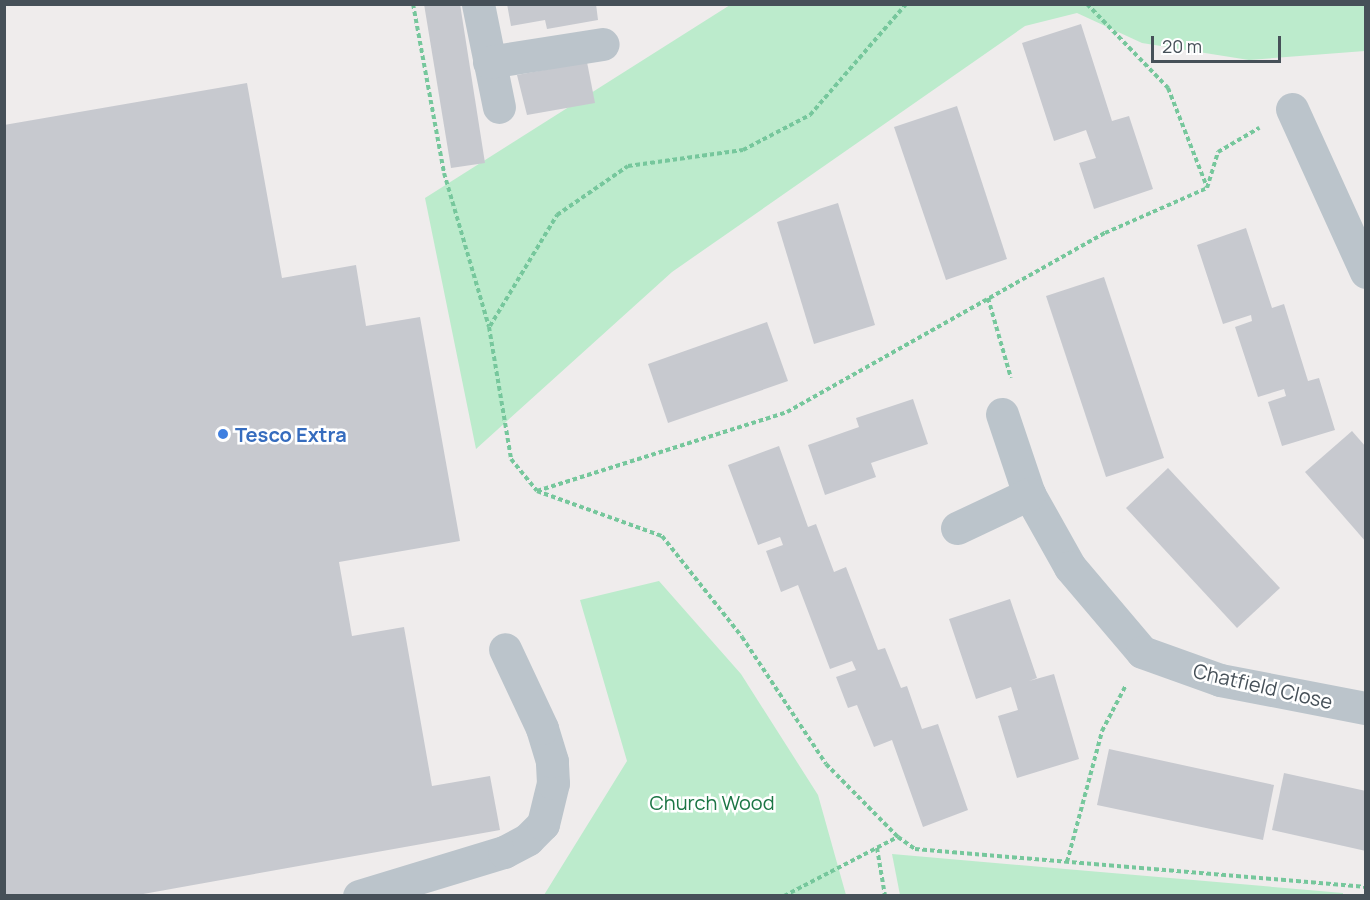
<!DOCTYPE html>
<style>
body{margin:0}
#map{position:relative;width:1370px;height:900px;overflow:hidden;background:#efecec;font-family:Manrope,sans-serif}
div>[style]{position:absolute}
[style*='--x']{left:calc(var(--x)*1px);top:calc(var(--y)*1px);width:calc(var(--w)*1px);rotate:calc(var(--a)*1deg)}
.green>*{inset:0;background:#bcebcc}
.building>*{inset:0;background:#c7c9cf}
.path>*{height:4px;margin-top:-2px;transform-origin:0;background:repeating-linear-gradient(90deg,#76c79c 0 4.5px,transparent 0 7.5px)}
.minor>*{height:33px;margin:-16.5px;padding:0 16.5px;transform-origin:16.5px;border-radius:16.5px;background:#bbc4cb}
.dots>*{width:16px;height:16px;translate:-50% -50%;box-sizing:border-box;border:3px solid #fff;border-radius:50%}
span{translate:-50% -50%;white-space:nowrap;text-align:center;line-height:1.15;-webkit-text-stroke:5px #fff;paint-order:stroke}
.shop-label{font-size:20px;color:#366cbe;font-weight:700}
.left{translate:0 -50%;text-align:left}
.street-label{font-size:20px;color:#465058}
.park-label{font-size:20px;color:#1b7544}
.frame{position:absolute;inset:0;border:6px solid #465058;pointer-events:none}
.scale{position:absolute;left:1151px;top:36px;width:130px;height:27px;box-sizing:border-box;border:3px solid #465058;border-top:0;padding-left:8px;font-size:18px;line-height:21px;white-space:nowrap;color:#465058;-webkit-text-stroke:4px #fff;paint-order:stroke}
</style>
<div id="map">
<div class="green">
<div style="clip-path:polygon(730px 5px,1365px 5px,1365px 51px,1249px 60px,1142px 43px,1077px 13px,1025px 26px,672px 272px,476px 449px,425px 198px)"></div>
<div style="clip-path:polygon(659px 581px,741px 674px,818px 795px,846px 895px,544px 895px,627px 761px,580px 600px)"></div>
<div style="clip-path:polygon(892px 854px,1343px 893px,1343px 895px,900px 895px)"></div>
</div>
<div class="building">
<div style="clip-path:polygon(424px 4px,460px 4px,485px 163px,451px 168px)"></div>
<div style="clip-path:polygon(507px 4px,596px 4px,598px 20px,547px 29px,545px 20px,511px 26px)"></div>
<div style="clip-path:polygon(1081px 24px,1112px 121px,1129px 116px,1153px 189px,1094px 209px,1079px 163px,1096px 158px,1086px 130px,1054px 141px,1022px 43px)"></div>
<div style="clip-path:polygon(587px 62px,595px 103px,527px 115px,517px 75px)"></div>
<div style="clip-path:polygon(247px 83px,282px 278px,356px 265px,366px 326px,420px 317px,460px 541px,339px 562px,352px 636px,404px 627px,432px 786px,490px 776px,500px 830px,132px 896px,4px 896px,4px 125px)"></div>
<div style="clip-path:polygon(957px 106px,1007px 259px,946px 280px,894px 127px)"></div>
<div style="clip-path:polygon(838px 203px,875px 325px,814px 344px,777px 222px)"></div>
<div style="clip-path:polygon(1246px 228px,1272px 308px,1284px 304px,1308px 381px,1319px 378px,1335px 430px,1282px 446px,1268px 402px,1286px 396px,1284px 389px,1258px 397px,1235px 327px,1252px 321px,1251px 315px,1223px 324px,1197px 245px)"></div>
<div style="clip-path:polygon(1104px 277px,1164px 458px,1106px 477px,1046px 296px)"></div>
<div style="clip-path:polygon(767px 322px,788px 381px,668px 423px,648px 364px)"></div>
<div style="clip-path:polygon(913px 399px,928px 444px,871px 463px,876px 477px,825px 495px,808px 445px,859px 427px,856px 418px)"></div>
<div style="clip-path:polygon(1352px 431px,1366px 447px,1366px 542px,1305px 472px)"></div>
<div style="clip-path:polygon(779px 446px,808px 527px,816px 524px,834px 572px,846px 567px,878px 650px,885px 648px,901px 688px,907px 686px,922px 729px,938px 724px,968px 810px,923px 827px,892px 740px,874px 747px,857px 705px,848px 708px,836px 677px,856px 670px,852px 661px,830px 669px,798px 585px,781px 592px,766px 551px,783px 545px,780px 537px,758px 545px,728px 465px)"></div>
<div style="clip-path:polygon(1168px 468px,1280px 588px,1237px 628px,1126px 508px)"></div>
<div style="clip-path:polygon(1010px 599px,1037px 678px,1029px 681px,1054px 674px,1079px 759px,1017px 778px,998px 716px,1018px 710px,1011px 687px,976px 699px,949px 619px)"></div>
<div style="clip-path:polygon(1109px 749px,1274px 785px,1263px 840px,1097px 805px)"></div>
<div style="clip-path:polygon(1284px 773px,1366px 791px,1366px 851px,1272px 830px)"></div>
</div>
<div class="path">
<div style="--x:413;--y:4;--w:172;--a:79.6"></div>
<div style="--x:444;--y:173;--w:160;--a:73.7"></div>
<div style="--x:489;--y:327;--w:134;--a:80.5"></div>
<div style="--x:511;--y:459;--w:41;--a:50.9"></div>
<div style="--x:537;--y:491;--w:133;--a:19.8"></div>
<div style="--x:662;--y:536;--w:129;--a:51.6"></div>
<div style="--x:742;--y:637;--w:152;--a:56.5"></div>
<div style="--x:826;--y:764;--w:103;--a:45.4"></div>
<div style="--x:898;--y:837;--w:21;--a:35"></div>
<div style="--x:915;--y:849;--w:453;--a:4.8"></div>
<div style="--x:1087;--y:4;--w:117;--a:46"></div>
<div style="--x:1168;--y:88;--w:106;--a:68.5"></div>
<div style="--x:988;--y:298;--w:83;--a:74"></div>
<div style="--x:490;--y:326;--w:130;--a:-58.9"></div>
<div style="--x:557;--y:215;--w:86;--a:-34.6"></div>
<div style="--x:628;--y:166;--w:116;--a:-7.9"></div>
<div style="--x:743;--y:150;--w:76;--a:-27.6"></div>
<div style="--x:810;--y:115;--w:147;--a:-49.1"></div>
<div style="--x:537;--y:491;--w:262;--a:-17.5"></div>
<div style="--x:787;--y:412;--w:365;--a:-29.4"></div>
<div style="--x:1105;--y:233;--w:111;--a:-23.8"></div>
<div style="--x:1207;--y:188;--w:38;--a:-73"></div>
<div style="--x:1218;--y:152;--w:48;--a:-30.3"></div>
<div style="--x:877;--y:848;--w:49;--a:80.5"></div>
<div style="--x:1067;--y:862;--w:136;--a:-75"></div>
<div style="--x:1102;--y:731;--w:50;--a:-62.4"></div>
<div style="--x:784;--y:896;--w:128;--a:-27.4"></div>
</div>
<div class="minor">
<div style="--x:478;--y:4;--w:105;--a:78.5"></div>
<div style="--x:489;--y:62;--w:115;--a:-9"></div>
<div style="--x:1292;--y:109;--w:179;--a:65.6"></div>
<div style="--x:1002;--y:414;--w:84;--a:71.4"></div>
<div style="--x:1029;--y:494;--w:84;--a:60.7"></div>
<div style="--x:1070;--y:567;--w:111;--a:49.7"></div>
<div style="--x:1142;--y:652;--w:83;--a:19.7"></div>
<div style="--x:1220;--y:680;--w:149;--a:10.9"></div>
<div style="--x:957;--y:528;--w:80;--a:-25.3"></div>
<div style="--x:359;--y:896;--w:152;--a:-16.9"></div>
<div style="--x:504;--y:852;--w:27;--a:-28"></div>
<div style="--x:528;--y:839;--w:21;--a:-45"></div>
<div style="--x:543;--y:824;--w:42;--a:-76.3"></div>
<div style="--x:553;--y:783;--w:22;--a:-93"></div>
<div style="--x:552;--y:761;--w:34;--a:-107"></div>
<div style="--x:542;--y:728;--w:87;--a:-115.1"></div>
</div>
<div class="dots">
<div style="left:223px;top:434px;background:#3f7fe0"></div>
</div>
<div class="shop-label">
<span class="left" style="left:235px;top:434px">Tesco Extra</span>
</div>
<div class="street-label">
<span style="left:1263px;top:686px;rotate:13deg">Chatfield Close</span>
</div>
<div class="park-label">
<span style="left:712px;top:802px">Church Wood</span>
</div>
<div class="frame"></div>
<div class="scale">20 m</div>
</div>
